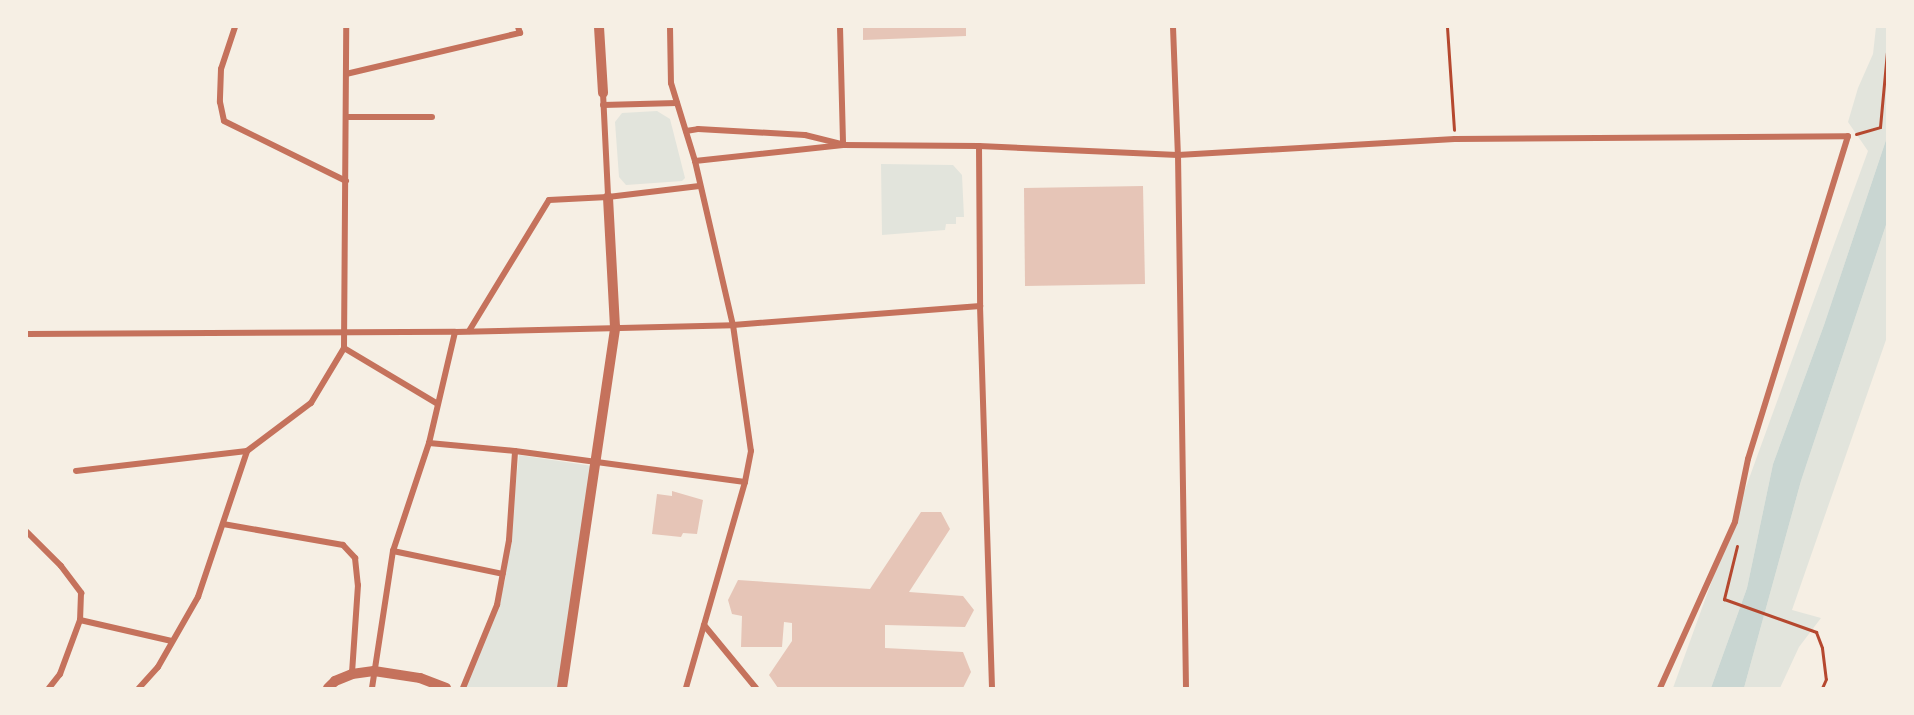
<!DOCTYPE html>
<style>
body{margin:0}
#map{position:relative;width:1914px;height:715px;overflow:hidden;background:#f6efe4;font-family:"Fira Sans",sans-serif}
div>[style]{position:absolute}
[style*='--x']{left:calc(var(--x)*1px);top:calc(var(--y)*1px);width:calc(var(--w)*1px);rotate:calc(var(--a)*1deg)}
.green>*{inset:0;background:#e2e4dc}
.water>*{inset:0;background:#c9d6d2}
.building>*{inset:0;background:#e6c5b7}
.path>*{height:3px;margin:-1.5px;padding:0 1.5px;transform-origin:1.5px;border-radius:1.5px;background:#b5482f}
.minor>*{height:6px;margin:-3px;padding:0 3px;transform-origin:3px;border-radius:3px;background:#c5725c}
.tertiary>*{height:10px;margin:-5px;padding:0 5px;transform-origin:5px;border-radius:5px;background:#c5725c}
span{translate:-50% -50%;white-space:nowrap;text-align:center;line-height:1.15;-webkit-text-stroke:4.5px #f6efe4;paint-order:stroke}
.frame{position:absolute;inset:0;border:28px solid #f6efe4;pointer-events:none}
</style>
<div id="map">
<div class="green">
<div style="clip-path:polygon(1876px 27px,1887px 27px,1887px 137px,1824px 325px,1773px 464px,1747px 588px,1711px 688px,1673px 688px,1868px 151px,1848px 122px,1858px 88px,1873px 54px)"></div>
<div style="clip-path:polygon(657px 111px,670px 119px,685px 178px,682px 181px,626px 185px,619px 177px,615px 122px,622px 113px)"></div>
<div style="clip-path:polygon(881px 164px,953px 165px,962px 175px,964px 217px,956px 217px,956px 224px,946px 224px,945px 230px,882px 235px)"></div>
<div style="clip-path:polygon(1887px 222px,1887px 337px,1792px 610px,1821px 618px,1799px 647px,1780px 688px,1744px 688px,1801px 481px)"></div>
<div style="clip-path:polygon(519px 455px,592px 466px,558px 688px,469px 688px,464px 686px,505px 581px)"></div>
</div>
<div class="water">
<div style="clip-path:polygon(1887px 137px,1887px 222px,1801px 481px,1744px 688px,1711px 688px,1747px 588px,1773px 464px,1824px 325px)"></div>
</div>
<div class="building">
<div style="clip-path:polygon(863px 27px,966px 27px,966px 36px,863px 40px)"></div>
<div style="clip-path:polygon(1143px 186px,1145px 284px,1025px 286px,1024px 188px)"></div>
<div style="clip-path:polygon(672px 491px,703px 500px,697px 534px,683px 533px,681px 537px,652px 534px,657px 494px,672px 496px)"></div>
<div style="clip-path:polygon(921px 512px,941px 512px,950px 529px,909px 592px,963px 596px,974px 610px,965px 627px,885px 625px,885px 648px,963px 652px,971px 672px,963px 688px,778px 688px,769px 675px,792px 641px,792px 623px,784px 622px,782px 647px,741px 647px,742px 616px,732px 614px,728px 600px,738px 580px,870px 589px)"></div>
</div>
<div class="path">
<div style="--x:1447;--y:27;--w:103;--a:86.1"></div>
<div style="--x:1856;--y:134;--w:25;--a:-16"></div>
<div style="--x:1880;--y:127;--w:75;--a:-84.7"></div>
<div style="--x:1737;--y:546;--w:55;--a:103.8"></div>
<div style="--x:1724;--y:599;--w:98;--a:19.7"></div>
<div style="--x:1816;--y:632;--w:17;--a:69"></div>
<div style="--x:1822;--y:648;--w:31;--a:83"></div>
<div style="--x:1826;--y:679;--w:10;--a:114"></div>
</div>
<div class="minor">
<div style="--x:235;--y:27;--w:44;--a:108.4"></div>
<div style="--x:221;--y:69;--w:33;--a:92"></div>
<div style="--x:220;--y:102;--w:19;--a:78"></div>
<div style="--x:224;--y:121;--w:136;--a:26.2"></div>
<div style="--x:670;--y:27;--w:56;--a:89"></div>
<div style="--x:671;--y:83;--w:82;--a:72.9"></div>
<div style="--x:695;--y:161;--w:168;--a:77"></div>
<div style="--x:733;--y:325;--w:127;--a:81.9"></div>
<div style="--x:751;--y:451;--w:32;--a:101"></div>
<div style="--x:745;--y:482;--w:214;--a:106"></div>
<div style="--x:840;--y:27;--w:118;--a:88.5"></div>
<div style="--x:1173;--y:27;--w:128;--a:87.8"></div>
<div style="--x:1178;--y:155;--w:533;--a:89.14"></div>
<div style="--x:346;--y:74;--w:179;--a:-13.3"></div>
<div style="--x:520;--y:33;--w:6;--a:-108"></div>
<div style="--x:603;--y:93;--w:104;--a:87.2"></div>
<div style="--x:603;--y:105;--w:74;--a:-1.5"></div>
<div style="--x:346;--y:117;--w:86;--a:0"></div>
<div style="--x:686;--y:131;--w:12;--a:-9"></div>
<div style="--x:698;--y:129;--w:107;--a:3.2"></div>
<div style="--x:805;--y:135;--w:36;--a:14"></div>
<div style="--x:979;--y:146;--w:160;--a:89.6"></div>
<div style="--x:980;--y:306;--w:382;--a:88.2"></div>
<div style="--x:695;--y:161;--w:149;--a:-6.2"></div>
<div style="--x:843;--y:145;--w:136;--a:0.4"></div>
<div style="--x:979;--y:146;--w:199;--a:2.6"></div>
<div style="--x:1178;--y:155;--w:277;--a:-3.3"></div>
<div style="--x:1455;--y:139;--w:393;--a:-0.4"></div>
<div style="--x:1848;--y:136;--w:338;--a:107.2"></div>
<div style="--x:1748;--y:459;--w:64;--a:101.7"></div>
<div style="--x:1735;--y:522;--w:182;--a:114.3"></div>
<div style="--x:469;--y:331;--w:153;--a:-58.6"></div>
<div style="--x:549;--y:200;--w:59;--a:-2.9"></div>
<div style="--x:608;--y:197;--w:92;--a:-6.9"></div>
<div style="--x:27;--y:334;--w:428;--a:-0.3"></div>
<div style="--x:455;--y:332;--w:278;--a:-1.4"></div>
<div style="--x:733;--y:325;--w:248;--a:-4.4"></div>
<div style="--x:344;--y:348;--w:109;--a:30.8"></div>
<div style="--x:429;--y:443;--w:86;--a:5.3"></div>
<div style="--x:515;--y:451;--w:232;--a:7.7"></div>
<div style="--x:76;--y:471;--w:172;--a:-6.7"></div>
<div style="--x:223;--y:524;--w:122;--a:9.9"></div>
<div style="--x:343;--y:545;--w:18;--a:47"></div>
<div style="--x:355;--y:558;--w:27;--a:84"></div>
<div style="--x:358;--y:585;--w:89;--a:93.9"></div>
<div style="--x:27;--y:532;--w:48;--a:45"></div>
<div style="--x:61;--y:566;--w:34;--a:53"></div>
<div style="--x:81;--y:593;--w:27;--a:92"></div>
<div style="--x:80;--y:620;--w:58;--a:110.3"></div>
<div style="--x:60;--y:674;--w:18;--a:128"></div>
<div style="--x:393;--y:551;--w:112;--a:11.8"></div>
<div style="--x:80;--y:620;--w:94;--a:12.9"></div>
<div style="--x:704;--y:625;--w:82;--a:50.5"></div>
<div style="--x:139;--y:688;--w:28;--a:-48"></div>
<div style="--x:158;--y:667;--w:81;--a:-60.3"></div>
<div style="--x:198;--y:597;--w:154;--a:-71.4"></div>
<div style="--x:247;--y:451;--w:80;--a:-36.9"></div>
<div style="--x:311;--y:403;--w:64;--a:-59"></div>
<div style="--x:344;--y:348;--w:321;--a:-89.6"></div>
<div style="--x:372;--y:688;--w:139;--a:-81.3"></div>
<div style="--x:393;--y:551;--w:114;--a:-71.6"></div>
<div style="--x:429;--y:443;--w:114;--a:-76.8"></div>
<div style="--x:463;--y:688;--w:90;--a:-67.7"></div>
<div style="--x:497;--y:605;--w:66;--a:-79.5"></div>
<div style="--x:509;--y:540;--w:89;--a:-86.1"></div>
</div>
<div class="tertiary">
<div style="--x:599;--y:27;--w:66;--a:86.5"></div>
<div style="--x:328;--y:688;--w:10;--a:-45"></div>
<div style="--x:335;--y:681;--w:18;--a:-22"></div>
<div style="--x:352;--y:674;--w:22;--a:-8"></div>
<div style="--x:374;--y:671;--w:47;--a:8.7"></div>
<div style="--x:420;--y:678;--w:28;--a:21"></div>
<div style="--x:562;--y:688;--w:365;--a:-81.6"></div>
<div style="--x:615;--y:327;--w:130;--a:-93.1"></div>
</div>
<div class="frame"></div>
</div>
